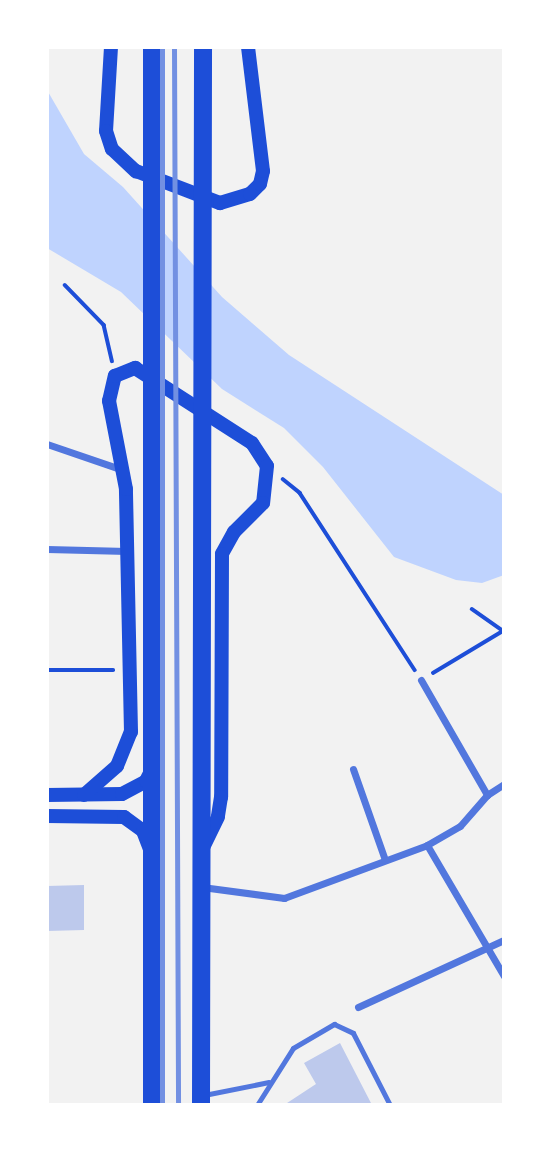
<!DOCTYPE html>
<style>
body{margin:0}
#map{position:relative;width:551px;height:1152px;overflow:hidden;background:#f2f2f2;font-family:"Nunito Sans",sans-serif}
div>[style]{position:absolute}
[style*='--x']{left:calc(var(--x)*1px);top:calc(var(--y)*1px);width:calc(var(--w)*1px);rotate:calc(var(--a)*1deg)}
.water>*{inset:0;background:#bfd3fe}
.building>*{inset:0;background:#bdc9ec}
.path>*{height:3.5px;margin:-1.75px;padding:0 1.75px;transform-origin:1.75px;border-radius:1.75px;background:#1d4ed8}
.service>*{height:5px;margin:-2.5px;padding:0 2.5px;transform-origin:2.5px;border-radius:2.5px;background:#5277de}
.minor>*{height:7px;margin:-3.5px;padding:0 3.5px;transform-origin:3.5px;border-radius:3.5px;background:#5277de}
.secondary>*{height:14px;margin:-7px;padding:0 7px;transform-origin:7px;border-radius:7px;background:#1d4ed8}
.primary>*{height:18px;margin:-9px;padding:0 9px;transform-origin:9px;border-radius:9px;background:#1d4ed8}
.rail>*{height:5px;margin:-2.5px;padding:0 2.5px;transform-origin:2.5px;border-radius:2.5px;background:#7290e2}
span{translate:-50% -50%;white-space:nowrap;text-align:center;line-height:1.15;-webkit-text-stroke:7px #fff;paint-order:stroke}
.frame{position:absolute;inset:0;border:49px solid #fff;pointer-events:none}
</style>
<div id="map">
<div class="water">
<div style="clip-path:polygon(47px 90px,84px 154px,123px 187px,222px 297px,289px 355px,504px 495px,504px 575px,482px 583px,456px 580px,394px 557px,323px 467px,284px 428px,222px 389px,121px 292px,47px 248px)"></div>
</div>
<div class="building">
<div style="clip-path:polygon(84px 885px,84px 930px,47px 931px,47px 886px)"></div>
<div style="clip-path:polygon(340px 1043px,372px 1105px,284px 1105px,316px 1084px,304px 1063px)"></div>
</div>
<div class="path">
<div style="--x:65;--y:285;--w:56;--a:45.7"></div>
<div style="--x:104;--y:325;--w:37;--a:77"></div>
<div style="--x:283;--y:479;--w:22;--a:39"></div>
<div style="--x:300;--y:493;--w:211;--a:57"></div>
<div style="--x:472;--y:609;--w:39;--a:35"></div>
<div style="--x:47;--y:670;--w:66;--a:0"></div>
<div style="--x:433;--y:673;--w:82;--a:-31"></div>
</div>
<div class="service">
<div style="--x:204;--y:1095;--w:66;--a:-11.3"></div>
<div style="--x:257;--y:1105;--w:67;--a:-57.7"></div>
<div style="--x:293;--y:1048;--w:48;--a:-30.3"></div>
<div style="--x:334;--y:1024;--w:21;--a:25"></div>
<div style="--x:353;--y:1033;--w:81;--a:62.8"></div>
</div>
<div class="minor">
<div style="--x:47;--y:444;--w:80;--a:18.9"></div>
<div style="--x:47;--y:549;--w:80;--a:1.4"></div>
<div style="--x:421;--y:680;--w:133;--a:60.1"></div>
<div style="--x:353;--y:769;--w:96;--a:70.6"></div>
<div style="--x:427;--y:845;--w:152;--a:59.6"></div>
<div style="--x:202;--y:887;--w:83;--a:7.6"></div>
<div style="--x:284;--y:898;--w:153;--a:-20.3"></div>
<div style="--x:427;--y:845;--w:38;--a:-30"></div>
<div style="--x:460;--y:826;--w:41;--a:-48.9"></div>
<div style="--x:487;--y:795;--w:20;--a:-33"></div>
<div style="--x:358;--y:1007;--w:161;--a:-24.7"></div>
</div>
<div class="secondary">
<div style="--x:111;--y:47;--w:84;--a:93.4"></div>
<div style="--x:106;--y:131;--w:19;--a:72"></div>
<div style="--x:112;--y:149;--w:33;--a:43"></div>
<div style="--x:136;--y:171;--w:90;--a:20.9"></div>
<div style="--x:220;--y:203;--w:31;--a:-17"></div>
<div style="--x:250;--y:194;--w:14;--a:-45"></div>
<div style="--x:260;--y:184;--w:13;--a:-77"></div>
<div style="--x:263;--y:171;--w:125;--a:-96.9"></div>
<div style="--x:47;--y:795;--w:75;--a:-0.8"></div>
<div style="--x:122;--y:794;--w:27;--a:-28"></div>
<div style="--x:146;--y:781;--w:13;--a:-63"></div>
<div style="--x:84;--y:795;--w:44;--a:-41.3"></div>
<div style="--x:117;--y:766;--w:37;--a:-68"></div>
<div style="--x:131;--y:732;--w:243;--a:-91.2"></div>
<div style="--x:126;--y:489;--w:90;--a:-100.9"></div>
<div style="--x:109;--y:401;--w:26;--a:-77"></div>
<div style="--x:115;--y:376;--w:22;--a:-22"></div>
<div style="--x:135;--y:368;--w:139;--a:32.7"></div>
<div style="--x:252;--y:443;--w:27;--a:57"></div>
<div style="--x:267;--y:466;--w:37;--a:96"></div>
<div style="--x:263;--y:503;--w:41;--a:135"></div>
<div style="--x:234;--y:532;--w:25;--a:119"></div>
<div style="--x:222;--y:554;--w:243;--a:90.2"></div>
<div style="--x:221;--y:797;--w:20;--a:99"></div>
<div style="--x:218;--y:817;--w:37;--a:116"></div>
<div style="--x:47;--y:816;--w:77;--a:0.7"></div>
<div style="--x:124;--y:817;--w:24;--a:36"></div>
<div style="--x:143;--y:831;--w:19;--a:69"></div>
</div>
<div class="primary">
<div style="--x:152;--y:1105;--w:1058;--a:-90"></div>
<div style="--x:201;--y:1105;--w:1058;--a:-89.89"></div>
</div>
<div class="rail">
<div style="--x:174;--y:47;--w:1058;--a:89.78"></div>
<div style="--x:162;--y:1105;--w:1058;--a:-90"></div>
</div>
<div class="frame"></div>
</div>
